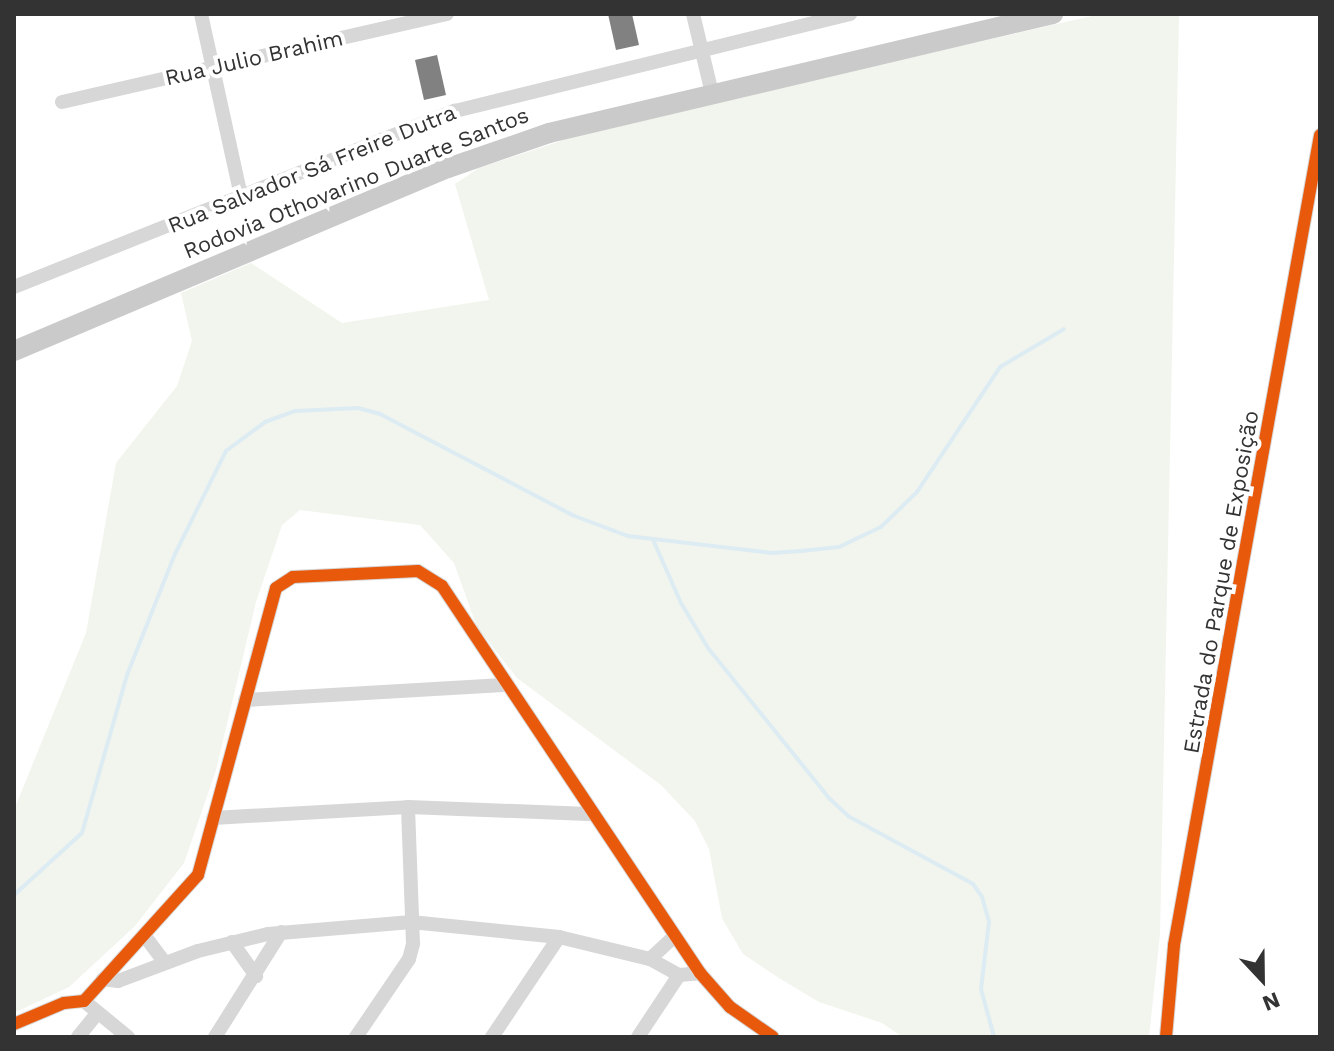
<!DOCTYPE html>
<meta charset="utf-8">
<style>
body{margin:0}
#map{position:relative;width:1334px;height:1051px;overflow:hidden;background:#fff;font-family:"Work Sans",sans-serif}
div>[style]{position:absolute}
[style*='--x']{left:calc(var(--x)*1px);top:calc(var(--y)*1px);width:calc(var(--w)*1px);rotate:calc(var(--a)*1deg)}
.green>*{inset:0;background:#f1f5ed}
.stream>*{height:4px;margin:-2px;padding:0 2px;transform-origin:2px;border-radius:2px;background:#ddebf3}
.building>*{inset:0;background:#818181}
.street>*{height:14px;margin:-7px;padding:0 7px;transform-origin:7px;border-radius:7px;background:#d7d7d7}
.primary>*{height:20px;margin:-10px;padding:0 10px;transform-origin:10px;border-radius:10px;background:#cacaca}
.cycleway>*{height:12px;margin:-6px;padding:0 6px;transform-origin:6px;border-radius:6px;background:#e8590c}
span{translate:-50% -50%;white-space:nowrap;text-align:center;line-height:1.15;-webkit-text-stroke:8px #fff;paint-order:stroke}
.street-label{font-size:22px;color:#333}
.frame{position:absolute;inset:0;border:16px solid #333;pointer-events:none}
.north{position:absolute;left:1222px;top:939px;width:80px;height:80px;-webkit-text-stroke:6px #fff;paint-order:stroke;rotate:158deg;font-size:22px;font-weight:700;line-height:32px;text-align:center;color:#333}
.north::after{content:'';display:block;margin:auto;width:28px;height:36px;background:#333;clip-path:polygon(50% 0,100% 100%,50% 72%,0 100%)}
</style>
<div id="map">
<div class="green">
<div style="clip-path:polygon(1101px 14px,1179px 14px,1160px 934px,1149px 1037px,903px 1037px,882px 1023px,819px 1002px,779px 978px,743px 954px,722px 918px,709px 849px,695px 821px,661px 785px,517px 678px,477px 627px,454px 563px,420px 525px,300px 510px,282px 525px,256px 602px,216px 770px,184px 863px,135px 926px,69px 987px,14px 1013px,14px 810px,86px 633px,116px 463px,177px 386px,192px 341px,181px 293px,251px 263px,342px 323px,489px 300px,455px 184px,479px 168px,600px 128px)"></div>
</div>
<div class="stream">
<div style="--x:654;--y:542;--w:67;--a:66.1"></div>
<div style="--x:681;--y:603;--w:52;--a:59"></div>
<div style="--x:708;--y:648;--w:194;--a:51.1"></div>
<div style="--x:830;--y:799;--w:25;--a:43"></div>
<div style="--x:848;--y:816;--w:142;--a:28.5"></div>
<div style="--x:973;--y:884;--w:16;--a:55"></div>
<div style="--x:982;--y:897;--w:26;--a:74"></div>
<div style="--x:989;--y:922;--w:67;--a:96.8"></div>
<div style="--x:981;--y:989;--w:50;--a:74.8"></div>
<div style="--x:14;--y:895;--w:92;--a:-42.4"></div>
<div style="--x:82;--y:833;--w:164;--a:-74.1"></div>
<div style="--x:127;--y:675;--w:130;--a:-68.4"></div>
<div style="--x:175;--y:554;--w:115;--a:-63.7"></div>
<div style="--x:226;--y:451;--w:49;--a:-36.6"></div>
<div style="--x:265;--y:422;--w:33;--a:-20"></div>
<div style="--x:296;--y:411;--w:62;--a:-2.8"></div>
<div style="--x:358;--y:408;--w:23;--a:15"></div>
<div style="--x:380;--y:414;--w:217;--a:27.7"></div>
<div style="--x:572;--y:515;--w:60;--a:20.6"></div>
<div style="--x:628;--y:536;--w:145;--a:6.7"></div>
<div style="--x:772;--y:553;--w:29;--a:-4"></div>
<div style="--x:801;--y:551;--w:38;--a:-6"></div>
<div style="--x:839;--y:547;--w:47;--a:-25.5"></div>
<div style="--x:881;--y:527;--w:50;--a:-44.2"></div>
<div style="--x:917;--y:492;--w:150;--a:-56.4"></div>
<div style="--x:1000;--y:367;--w:74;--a:-30.7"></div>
</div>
<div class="building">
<div style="clip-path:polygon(608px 14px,632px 14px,639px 45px,616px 50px)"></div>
<div style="clip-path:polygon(437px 55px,446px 95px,424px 100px,415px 60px)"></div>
</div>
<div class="street">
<div style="--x:201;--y:14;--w:186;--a:77.6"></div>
<div style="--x:693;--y:14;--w:81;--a:76.5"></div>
<div style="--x:62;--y:102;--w:395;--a:-12.9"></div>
<div style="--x:14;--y:287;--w:475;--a:-21.8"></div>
<div style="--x:455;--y:111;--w:407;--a:-13.8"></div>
<div style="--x:245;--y:700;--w:263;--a:-3.3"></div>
<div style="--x:213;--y:818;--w:195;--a:-3.2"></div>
<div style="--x:408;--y:807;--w:186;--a:2.2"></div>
<div style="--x:144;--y:935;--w:34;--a:53"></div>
<div style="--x:232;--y:942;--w:42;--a:54.8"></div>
<div style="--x:650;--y:959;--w:34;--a:-43"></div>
<div style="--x:103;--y:979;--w:15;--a:8"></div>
<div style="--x:118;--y:981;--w:85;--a:-20.6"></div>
<div style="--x:198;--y:951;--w:72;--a:-13.7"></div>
<div style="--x:268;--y:934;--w:144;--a:-4.8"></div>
<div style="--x:411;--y:922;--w:149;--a:5.8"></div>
<div style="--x:559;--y:937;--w:94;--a:13.6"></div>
<div style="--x:650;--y:959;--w:33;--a:29"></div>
<div style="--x:679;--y:975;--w:21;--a:-5"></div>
<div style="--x:84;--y:1001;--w:57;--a:39.3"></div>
<div style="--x:14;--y:1024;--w:54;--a:-22.8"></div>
<div style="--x:64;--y:1003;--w:20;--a:-6"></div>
<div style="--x:84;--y:1001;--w:170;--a:-47.9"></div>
<div style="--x:198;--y:875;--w:297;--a:-74.8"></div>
<div style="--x:276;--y:588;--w:20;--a:-33"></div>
<div style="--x:293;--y:577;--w:125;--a:-2.7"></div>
<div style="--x:418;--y:571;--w:28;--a:32"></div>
<div style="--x:442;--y:586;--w:465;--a:56.3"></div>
<div style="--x:700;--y:973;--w:45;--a:48.6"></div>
<div style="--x:730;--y:1007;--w:52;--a:34.9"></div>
<div style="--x:78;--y:1037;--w:28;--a:-51"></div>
<div style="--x:215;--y:1037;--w:124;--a:-57.8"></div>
<div style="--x:356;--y:1037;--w:94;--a:-55.8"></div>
<div style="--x:409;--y:959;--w:16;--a:-75"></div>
<div style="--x:413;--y:944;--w:137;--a:-92.1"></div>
<div style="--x:492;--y:1037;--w:120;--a:-56.2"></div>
<div style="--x:638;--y:1037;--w:74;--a:-56.5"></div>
<div style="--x:1166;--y:1037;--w:92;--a:-85"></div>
<div style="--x:1174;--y:945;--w:823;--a:-79.78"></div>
</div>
<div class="primary">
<div style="--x:14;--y:351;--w:471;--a:-22.9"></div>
<div style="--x:448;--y:168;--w:107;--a:-19.1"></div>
<div style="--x:549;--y:133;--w:518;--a:-13.28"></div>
</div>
<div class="cycleway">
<div style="--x:14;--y:1024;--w:54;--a:-22.8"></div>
<div style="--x:64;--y:1003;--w:20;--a:-6"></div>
<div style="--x:84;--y:1001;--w:170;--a:-47.9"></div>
<div style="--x:198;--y:875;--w:297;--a:-74.8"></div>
<div style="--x:276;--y:588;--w:20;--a:-33"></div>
<div style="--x:293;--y:577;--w:125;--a:-2.7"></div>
<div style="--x:418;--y:571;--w:28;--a:32"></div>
<div style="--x:442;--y:586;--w:465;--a:56.3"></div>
<div style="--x:700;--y:973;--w:45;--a:48.6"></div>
<div style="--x:730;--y:1007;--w:52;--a:34.9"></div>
<div style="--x:1166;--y:1037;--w:92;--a:-85"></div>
<div style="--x:1174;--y:945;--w:823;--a:-79.78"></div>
</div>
<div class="street-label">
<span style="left:254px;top:58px;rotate:-13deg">Rua Julio Brahim</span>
<span style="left:312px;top:169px;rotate:-22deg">Rua Salvador Sá Freire Dutra</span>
<span style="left:356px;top:183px;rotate:-22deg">Rodovia Othovarino Duarte Santos</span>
<span style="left:1221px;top:582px;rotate:-80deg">Estrada do Parque de Exposição</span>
</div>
<div class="frame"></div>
<div class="north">N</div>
</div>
